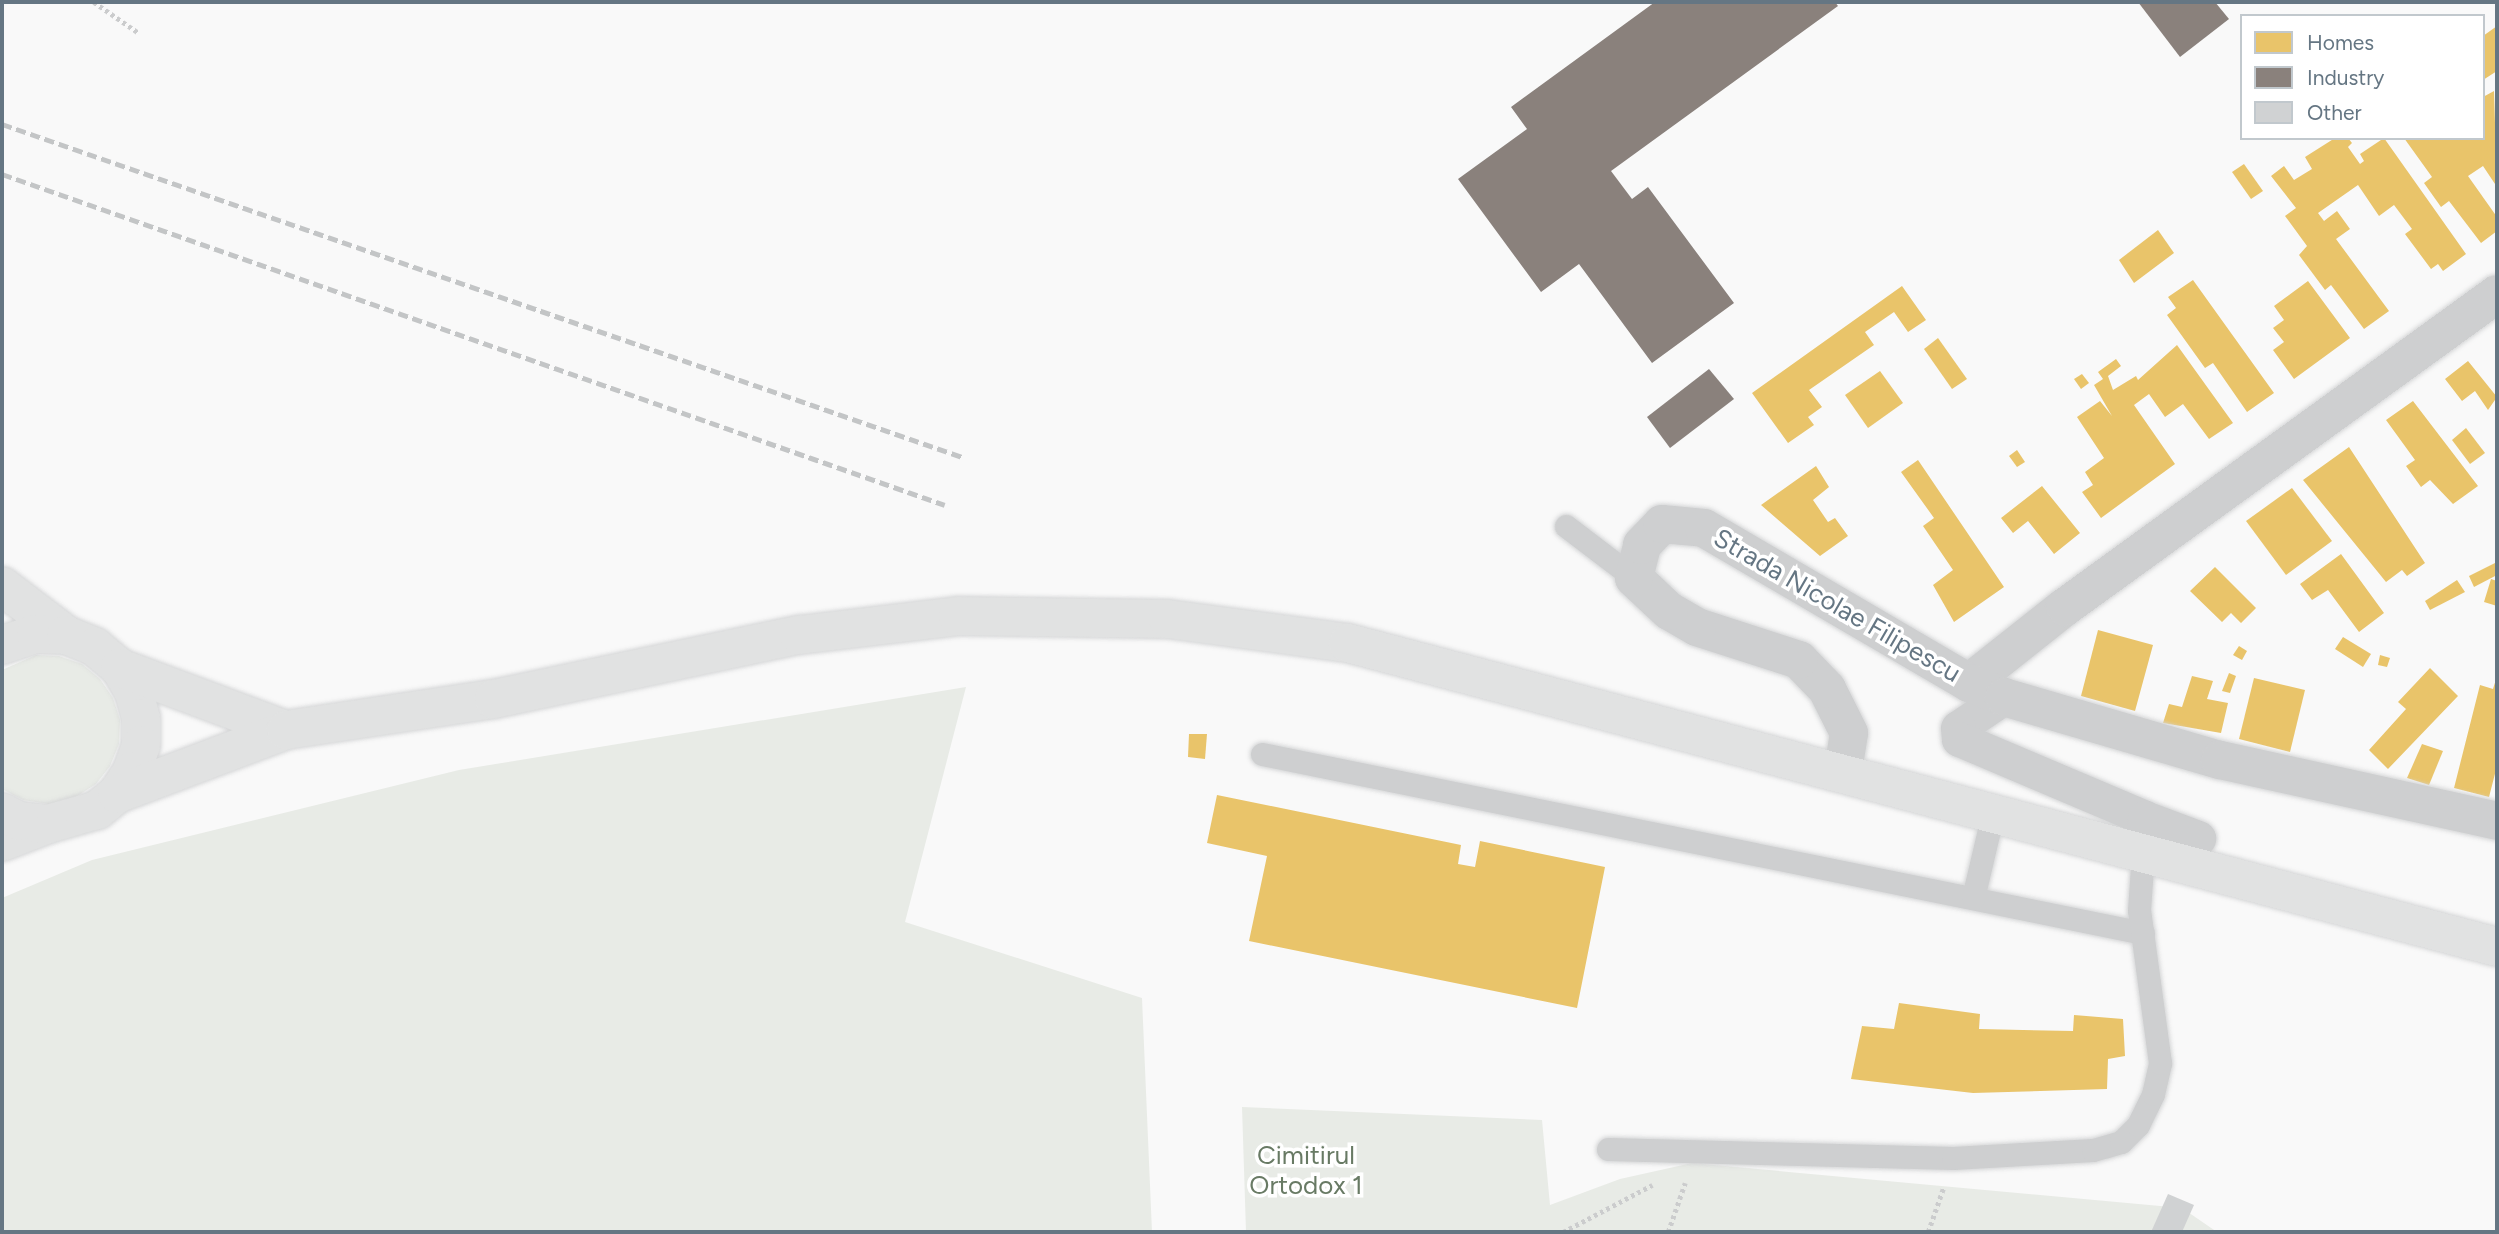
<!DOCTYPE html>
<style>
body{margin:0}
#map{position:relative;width:2499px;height:1234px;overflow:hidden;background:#f9f9f9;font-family:Figtree,sans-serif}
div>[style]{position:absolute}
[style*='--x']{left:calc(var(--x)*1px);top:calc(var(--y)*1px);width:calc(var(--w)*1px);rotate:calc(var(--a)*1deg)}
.green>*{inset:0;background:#e8ebe6}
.homes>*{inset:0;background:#e9c46a}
.industry>*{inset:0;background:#8a817c}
.building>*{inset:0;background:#d0d2d3}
.path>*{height:4.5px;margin-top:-2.25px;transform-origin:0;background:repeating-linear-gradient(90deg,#cbcccd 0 3.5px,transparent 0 7px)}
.roads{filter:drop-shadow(0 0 2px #d5d6d7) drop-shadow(0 0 2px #d5d6d7)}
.service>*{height:23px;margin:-11.5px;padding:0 11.5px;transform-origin:11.5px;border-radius:11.5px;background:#cecfd0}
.pedestrian>*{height:35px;margin:-17.5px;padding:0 17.5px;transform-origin:17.5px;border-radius:17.5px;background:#cecfd0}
.minor>*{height:38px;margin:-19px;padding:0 19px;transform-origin:19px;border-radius:19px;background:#cecfd0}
.primary>*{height:38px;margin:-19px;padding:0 19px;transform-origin:19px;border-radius:19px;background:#e1e2e2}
.trunk>*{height:38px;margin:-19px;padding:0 19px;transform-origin:19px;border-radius:19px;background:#e1e2e2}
.rail>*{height:5px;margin-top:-2.5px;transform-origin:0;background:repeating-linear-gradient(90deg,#c3c5c6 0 10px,transparent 0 15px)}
span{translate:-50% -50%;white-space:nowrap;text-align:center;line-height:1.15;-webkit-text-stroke:7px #fff;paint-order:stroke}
.street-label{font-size:26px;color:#657683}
.park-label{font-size:26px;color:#687a64}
.frame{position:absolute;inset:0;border:4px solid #657683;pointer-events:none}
.legend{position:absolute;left:2240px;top:14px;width:245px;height:126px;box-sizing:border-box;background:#fff;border:2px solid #c1c8cd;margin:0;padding:9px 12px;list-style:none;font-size:21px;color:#657683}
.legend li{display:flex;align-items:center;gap:14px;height:35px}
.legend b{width:35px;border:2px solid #c1c8cd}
</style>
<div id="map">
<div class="green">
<div style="clip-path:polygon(36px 655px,59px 656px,82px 664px,100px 679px,113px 698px,120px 720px,119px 744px,110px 766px,96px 784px,74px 798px,49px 804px,23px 800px,2px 789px,2px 670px)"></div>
<div style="clip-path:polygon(966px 687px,905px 922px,1142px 998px,1152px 1232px,2px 1232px,2px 898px,92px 860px,459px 770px)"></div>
<div style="clip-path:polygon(1242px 1107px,1542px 1120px,1550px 1205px,1620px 1179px,1692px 1163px,2182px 1208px,2217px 1232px,1246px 1232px)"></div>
</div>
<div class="homes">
<div style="clip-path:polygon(2497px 26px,2497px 71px,2483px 80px,2483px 36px)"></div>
<div style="clip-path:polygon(2494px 91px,2497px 187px,2483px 166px,2468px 176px,2497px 217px,2497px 231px,2481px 243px,2449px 201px,2441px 207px,2424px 183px,2432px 177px,2404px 138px,2483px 138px,2483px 97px)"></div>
<div style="clip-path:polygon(2335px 138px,2348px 138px,2352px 143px,2348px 147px,2360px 164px,2364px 161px,2360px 154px,2384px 138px,2466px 254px,2443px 271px,2438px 264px,2431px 269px,2405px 234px,2412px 229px,2394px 205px,2379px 216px,2358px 185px,2318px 213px,2324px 221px,2337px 211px,2350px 229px,2336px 239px,2389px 311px,2364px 329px,2331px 285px,2325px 290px,2299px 255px,2307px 246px,2285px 216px,2296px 208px,2271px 176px,2284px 166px,2294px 180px,2312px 169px,2305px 157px)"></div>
<div style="clip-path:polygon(2244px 164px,2263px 191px,2251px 199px,2232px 172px)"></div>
<div style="clip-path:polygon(2158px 230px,2174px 253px,2134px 283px,2119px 260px)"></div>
<div style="clip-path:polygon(2193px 280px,2274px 393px,2247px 412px,2213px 363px,2205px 368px,2167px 315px,2176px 308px,2168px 297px)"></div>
<div style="clip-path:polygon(2308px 281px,2350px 338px,2294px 379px,2273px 350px,2284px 342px,2273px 328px,2284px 320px,2274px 306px)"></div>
<div style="clip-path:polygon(1902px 286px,1926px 320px,1908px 332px,1894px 312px,1865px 332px,1874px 345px,1809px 390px,1822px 407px,1808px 417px,1814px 425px,1788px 443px,1752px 393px)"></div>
<div style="clip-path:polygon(1938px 338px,1967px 379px,1952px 389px,1924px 349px)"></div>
<div style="clip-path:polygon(2177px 345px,2233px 423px,2209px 439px,2183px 404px,2165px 417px,2149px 394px,2134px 405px,2175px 464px,2101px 518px,2082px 492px,2093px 485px,2085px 472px,2104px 458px,2077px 417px,2100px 401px,2112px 416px,2094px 385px,2103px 379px,2098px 372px,2116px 359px,2121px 366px,2108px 376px,2113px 390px,2136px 376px,2138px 380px)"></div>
<div style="clip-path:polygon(2468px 361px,2497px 397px,2488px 410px,2475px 391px,2462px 401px,2445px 379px)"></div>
<div style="clip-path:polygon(1880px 371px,1903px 403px,1868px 428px,1845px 395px)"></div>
<div style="clip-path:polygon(2082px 374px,2089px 383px,2081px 389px,2074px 379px)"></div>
<div style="clip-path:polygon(2413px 401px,2478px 486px,2453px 504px,2430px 480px,2421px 487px,2406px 466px,2415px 460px,2386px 420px)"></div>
<div style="clip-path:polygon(2466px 428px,2485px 453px,2470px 464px,2452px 440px)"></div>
<div style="clip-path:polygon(2349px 447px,2425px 563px,2407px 576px,2402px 570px,2386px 582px,2303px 480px)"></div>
<div style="clip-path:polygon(2017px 450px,2025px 462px,2017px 467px,2009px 456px)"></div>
<div style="clip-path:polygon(1918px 460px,2004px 587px,1954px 622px,1933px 585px,1953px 570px,1923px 526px,1934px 518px,1901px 472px)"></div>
<div style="clip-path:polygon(1816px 466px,1829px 487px,1813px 500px,1828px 522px,1835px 518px,1848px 536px,1820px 556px,1761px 505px)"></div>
<div style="clip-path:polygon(2042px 486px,2080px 533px,2054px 554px,2028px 521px,2013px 533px,2001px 518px)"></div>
<div style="clip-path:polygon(2292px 488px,2332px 541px,2286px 575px,2246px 521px)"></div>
<div style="clip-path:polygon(2341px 554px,2384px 613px,2359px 632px,2328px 590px,2312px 600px,2300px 584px)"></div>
<div style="clip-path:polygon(2497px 562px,2497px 575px,2474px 587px,2469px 576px)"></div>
<div style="clip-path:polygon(2215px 567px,2256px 608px,2241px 623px,2231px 613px,2222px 622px,2190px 591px)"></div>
<div style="clip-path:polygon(2491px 579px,2497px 581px,2497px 606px,2484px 602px)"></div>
<div style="clip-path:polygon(2457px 580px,2465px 592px,2430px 610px,2425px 601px)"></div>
<div style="clip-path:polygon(2098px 630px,2153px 645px,2135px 711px,2081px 696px)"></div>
<div style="clip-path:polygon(2343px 637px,2371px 654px,2363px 667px,2335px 649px)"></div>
<div style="clip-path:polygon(2239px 646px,2247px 651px,2242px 660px,2233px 655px)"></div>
<div style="clip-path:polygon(2380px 655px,2390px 658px,2387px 667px,2378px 665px)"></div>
<div style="clip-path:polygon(2430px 668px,2458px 696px,2388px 769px,2369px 750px,2406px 709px,2398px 702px)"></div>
<div style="clip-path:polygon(2229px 673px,2236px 676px,2230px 693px,2222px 691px)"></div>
<div style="clip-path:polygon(2192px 676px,2213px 681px,2207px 699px,2228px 703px,2221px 733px,2163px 723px,2169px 704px,2182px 707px)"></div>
<div style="clip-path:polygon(2497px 676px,2497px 766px,2489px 797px,2454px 788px,2480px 685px,2493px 689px)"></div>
<div style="clip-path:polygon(2254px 678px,2305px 690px,2290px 752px,2239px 739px)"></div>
<div style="clip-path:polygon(1189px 734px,1207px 734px,1205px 759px,1188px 757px)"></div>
<div style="clip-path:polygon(2422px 744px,2443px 751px,2429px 785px,2407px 778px)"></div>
<div style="clip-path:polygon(1217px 795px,1461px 845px,1458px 864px,1475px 867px,1480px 841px,1605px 867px,1577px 1008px,1249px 941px,1267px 856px,1207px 843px)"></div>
<div style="clip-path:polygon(1899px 1003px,1980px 1014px,1979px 1029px,2073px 1031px,2074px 1015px,2123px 1019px,2125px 1056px,2108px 1059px,2107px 1089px,1973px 1093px,1851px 1079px,1862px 1026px,1894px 1029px)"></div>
</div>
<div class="industry">
<div style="clip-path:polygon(1655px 2px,1835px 2px,1838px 6px,1611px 171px,1632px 199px,1648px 187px,1734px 303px,1652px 363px,1579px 264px,1541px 292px,1458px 179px,1527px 129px,1511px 107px)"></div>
<div style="clip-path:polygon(2138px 2px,2215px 2px,2229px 19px,2180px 57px)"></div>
<div style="clip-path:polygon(1709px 369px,1734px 399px,1670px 448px,1647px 417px)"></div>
</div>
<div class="building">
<div style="clip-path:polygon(2168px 1194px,2194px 1205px,2182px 1232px,2151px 1232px)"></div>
</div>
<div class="path">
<div style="--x:94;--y:2;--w:55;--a:34.6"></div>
<div style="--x:1563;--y:1232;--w:101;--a:-27.8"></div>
<div style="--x:1668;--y:1232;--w:52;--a:-70.9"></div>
<div style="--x:1928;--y:1232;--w:46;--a:-70.8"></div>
</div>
<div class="roads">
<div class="service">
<div style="--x:1566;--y:526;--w:86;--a:37.4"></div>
<div style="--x:1262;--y:754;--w:899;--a:11.48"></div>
<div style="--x:1973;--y:898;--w:87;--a:-76.8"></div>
<div style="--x:1608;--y:1149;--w:345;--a:1.5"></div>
<div style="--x:1953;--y:1158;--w:140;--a:-3.3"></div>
<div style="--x:2093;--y:1150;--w:29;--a:-16"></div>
<div style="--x:2121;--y:1142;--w:24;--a:-45"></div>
<div style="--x:2138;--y:1125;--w:34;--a:-64"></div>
<div style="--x:2153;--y:1094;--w:32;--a:-77"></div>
<div style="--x:2160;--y:1063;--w:154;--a:-97.8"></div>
<div style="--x:2139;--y:910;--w:57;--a:-86"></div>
</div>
<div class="pedestrian">
<div style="--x:2004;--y:697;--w:55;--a:146"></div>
<div style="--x:1958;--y:728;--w:11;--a:85"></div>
<div style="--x:1959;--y:739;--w:202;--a:23"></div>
<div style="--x:2145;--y:818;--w:35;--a:93"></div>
<div style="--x:2145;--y:818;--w:57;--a:20.7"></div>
</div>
<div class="minor">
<div style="--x:1969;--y:683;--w:122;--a:-38.4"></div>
<div style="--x:2065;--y:607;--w:533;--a:-35.92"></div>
<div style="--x:1843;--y:771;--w:38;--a:-81"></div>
<div style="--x:1849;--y:733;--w:49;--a:-116.6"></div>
<div style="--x:1827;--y:689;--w:40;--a:-134"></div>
<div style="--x:1799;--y:660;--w:107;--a:-162.1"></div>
<div style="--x:1697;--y:627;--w:32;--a:-150"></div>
<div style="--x:1669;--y:611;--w:48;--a:-136.7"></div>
<div style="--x:1634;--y:578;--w:34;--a:-76"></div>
<div style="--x:1642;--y:545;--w:29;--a:-46"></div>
<div style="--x:1662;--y:524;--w:42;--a:5.4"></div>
<div style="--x:1704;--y:528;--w:307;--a:30.3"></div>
<div style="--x:1969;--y:683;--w:38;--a:22"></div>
<div style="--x:2004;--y:697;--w:225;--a:16.3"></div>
<div style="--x:2220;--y:760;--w:284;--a:12.4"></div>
</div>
<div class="primary">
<div style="--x:2;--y:842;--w:49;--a:-21.4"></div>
</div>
<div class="trunk">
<div style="--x:2;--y:586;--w:81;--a:37.4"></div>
<div style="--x:2;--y:645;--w:36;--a:-18"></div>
<div style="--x:36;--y:634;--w:30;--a:2"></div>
<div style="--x:66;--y:635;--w:31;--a:22"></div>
<div style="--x:95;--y:647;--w:33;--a:40"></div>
<div style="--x:120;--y:668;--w:28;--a:60"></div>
<div style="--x:134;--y:692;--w:27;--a:75"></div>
<div style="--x:141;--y:718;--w:27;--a:90"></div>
<div style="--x:141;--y:745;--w:28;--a:109"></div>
<div style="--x:132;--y:771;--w:27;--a:123"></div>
<div style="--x:117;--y:794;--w:26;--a:141"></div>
<div style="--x:97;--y:810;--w:51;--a:164.1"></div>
<div style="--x:48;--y:824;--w:29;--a:-174"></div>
<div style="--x:19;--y:821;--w:19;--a:-152"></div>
<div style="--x:120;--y:668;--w:177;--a:20.5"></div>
<div style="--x:117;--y:794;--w:181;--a:-20.7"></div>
<div style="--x:286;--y:730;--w:210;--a:-8.5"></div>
<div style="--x:494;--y:699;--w:312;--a:-11.9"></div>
<div style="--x:799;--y:635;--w:160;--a:-6.8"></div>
<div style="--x:958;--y:616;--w:210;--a:0.8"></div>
<div style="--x:1168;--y:619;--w:182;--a:7.6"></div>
<div style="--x:1348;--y:643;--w:1189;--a:14.82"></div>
</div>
</div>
<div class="rail">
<div style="--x:2;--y:124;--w:1016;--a:19.13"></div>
<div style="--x:2;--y:174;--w:999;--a:19.34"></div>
</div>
<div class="street-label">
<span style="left:1837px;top:606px;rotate:30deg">Strada Nicolae Filipescu</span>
</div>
<div class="park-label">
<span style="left:1306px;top:1171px">Cimitirul<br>Ortodox 1</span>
</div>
<div class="frame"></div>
<ul class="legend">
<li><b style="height:19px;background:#e9c46a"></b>Homes</li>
<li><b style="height:19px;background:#8a817c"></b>Industry</li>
<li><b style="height:19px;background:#d0d2d3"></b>Other</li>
</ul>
</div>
